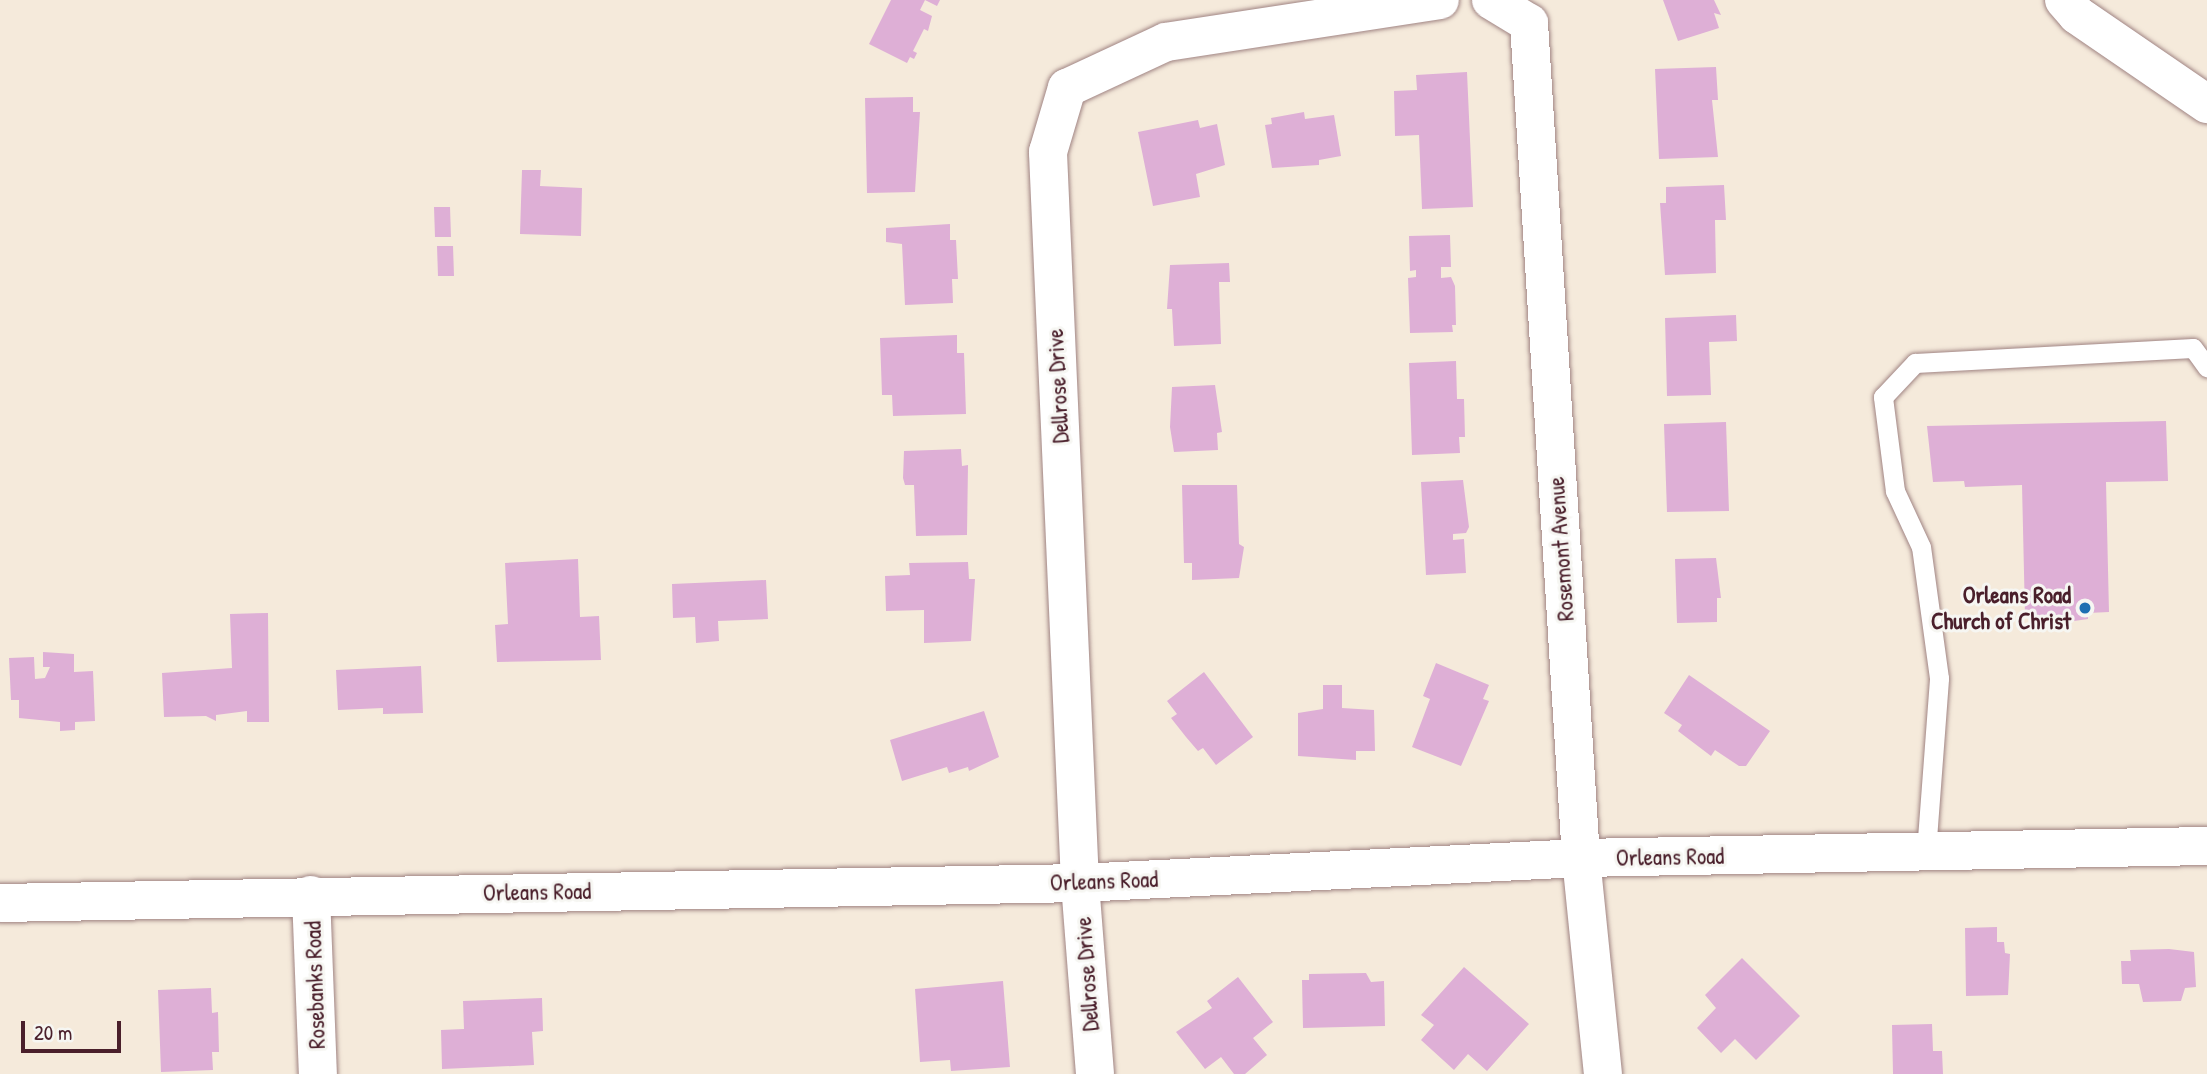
<!DOCTYPE html>
<style>
body{margin:0}
#map{position:relative;width:2207px;height:1074px;overflow:hidden;background:#f5eadb;font-family:"Patrick Hand",sans-serif}
div>[style]{position:absolute}
[style*='--x']{left:calc(var(--x)*1px);top:calc(var(--y)*1px);width:calc(var(--w)*1px);rotate:calc(var(--a)*1deg)}
.building>*{inset:0;background:#deafd6}
.roads{filter:drop-shadow(0 0 2px #a08483) drop-shadow(0 0 2px #a08483)}
.lane>*{height:19px;margin:-9.5px;padding:0 9.5px;transform-origin:9.5px;border-radius:9.5px;background:#fff}
.street>*{height:38px;margin:-19px;padding:0 19px;transform-origin:19px;border-radius:19px;background:#fff}
.secondary>*{height:38px;margin:-19px;padding:0 19px;transform-origin:19px;border-radius:19px;background:#fff}
.dots>*{width:19px;height:19px;translate:-50% -50%;box-sizing:border-box;border:4px solid #f6f6f2;border-radius:50%}
span{translate:-50% -50%;white-space:nowrap;text-align:center;line-height:1.15;-webkit-text-stroke:6px #f6f6f2;paint-order:stroke}
.street-label{font-size:23px;color:#4a1f2b}
.poi-label{font-size:23px;color:#4a1f2b;font-weight:700}
.right{translate:-100% -50%;text-align:right}
.scale{position:absolute;left:21px;top:1021px;width:100px;height:32px;box-sizing:border-box;border:4px solid #4a1f2b;border-top:0;padding-left:9px;font-size:21px;line-height:24px;white-space:nowrap;color:#4a1f2b;-webkit-text-stroke:5px #f6f6f2;paint-order:stroke}
</style>
<div id="map">
<div class="building">
<div style="clip-path:polygon(891px 0,925px 0,920px 10px,932px 16px,928px 31px,924px 29px,913px 51px,917px 53px,914px 59px,910px 57px,907px 63px,869px 44px)"></div>
<div style="clip-path:polygon(925px 0,940px 0,937px 6px)"></div>
<div style="clip-path:polygon(1663px 0,1714px 0,1721px 15px,1714px 13px,1719px 28px,1678px 41px)"></div>
<div style="clip-path:polygon(1716px 67px,1718px 100px,1712px 100px,1718px 157px,1659px 159px,1655px 69px)"></div>
<div style="clip-path:polygon(1467px 72px,1473px 207px,1422px 209px,1419px 135px,1395px 136px,1394px 91px,1417px 90px,1416px 75px)"></div>
<div style="clip-path:polygon(913px 97px,913px 112px,920px 112px,915px 192px,867px 193px,865px 98px)"></div>
<div style="clip-path:polygon(1304px 112px,1305px 119px,1334px 115px,1341px 156px,1319px 160px,1319px 165px,1272px 168px,1265px 125px,1272px 124px,1271px 118px)"></div>
<div style="clip-path:polygon(1198px 120px,1200px 128px,1217px 124px,1225px 165px,1196px 174px,1200px 197px,1153px 206px,1138px 132px)"></div>
<div style="clip-path:polygon(522px 170px,541px 170px,540px 186px,582px 188px,581px 236px,520px 234px)"></div>
<div style="clip-path:polygon(1724px 185px,1726px 220px,1715px 220px,1716px 273px,1665px 275px,1660px 203px,1666px 203px,1666px 187px)"></div>
<div style="clip-path:polygon(434px 207px,450px 207px,451px 237px,435px 237px)"></div>
<div style="clip-path:polygon(950px 224px,950px 240px,956px 240px,958px 279px,952px 279px,953px 303px,905px 305px,902px 244px,886px 242px,886px 228px)"></div>
<div style="clip-path:polygon(1450px 235px,1451px 267px,1441px 267px,1441px 278px,1451px 277px,1455px 286px,1456px 325px,1452px 325px,1453px 332px,1410px 333px,1408px 278px,1416px 277px,1416px 270px,1410px 271px,1409px 236px)"></div>
<div style="clip-path:polygon(437px 246px,453px 246px,454px 276px,438px 276px)"></div>
<div style="clip-path:polygon(1229px 263px,1230px 282px,1219px 282px,1221px 344px,1174px 346px,1172px 309px,1167px 309px,1170px 265px)"></div>
<div style="clip-path:polygon(1736px 315px,1737px 341px,1709px 342px,1711px 395px,1667px 396px,1665px 318px)"></div>
<div style="clip-path:polygon(957px 335px,957px 353px,964px 353px,966px 414px,893px 416px,892px 395px,882px 395px,880px 338px)"></div>
<div style="clip-path:polygon(1456px 361px,1457px 399px,1464px 399px,1465px 437px,1459px 437px,1460px 453px,1412px 455px,1409px 363px)"></div>
<div style="clip-path:polygon(1215px 385px,1222px 432px,1217px 433px,1218px 450px,1174px 452px,1170px 427px,1172px 387px)"></div>
<div style="clip-path:polygon(2166px 421px,2168px 481px,2106px 482px,2109px 612px,2088px 613px,2088px 619px,2067px 622px,2048px 621px,2048px 616px,2025px 616px,2022px 485px,1965px 487px,1964px 481px,1933px 482px,1927px 426px)"></div>
<div style="clip-path:polygon(1726px 422px,1729px 511px,1667px 512px,1664px 424px)"></div>
<div style="clip-path:polygon(961px 449px,962px 466px,968px 465px,967px 535px,916px 536px,914px 485px,905px 485px,903px 478px,904px 451px)"></div>
<div style="clip-path:polygon(1463px 480px,1469px 527px,1466px 533px,1453px 534px,1453px 540px,1464px 539px,1466px 573px,1426px 575px,1421px 482px)"></div>
<div style="clip-path:polygon(1182px 485px,1237px 485px,1239px 544px,1244px 547px,1239px 578px,1192px 580px,1192px 563px,1184px 563px)"></div>
<div style="clip-path:polygon(1716px 558px,1721px 598px,1717px 598px,1717px 622px,1677px 623px,1675px 559px)"></div>
<div style="clip-path:polygon(578px 559px,580px 617px,599px 616px,601px 660px,497px 662px,495px 625px,508px 624px,505px 563px)"></div>
<div style="clip-path:polygon(968px 562px,969px 579px,975px 579px,971px 641px,924px 643px,924px 610px,886px 611px,885px 576px,910px 575px,909px 563px)"></div>
<div style="clip-path:polygon(766px 580px,768px 619px,718px 621px,719px 641px,696px 643px,695px 617px,673px 618px,672px 584px)"></div>
<div style="clip-path:polygon(268px 613px,269px 722px,247px 722px,247px 711px,216px 715px,216px 721px,206px 716px,164px 717px,162px 673px,232px 668px,230px 614px)"></div>
<div style="clip-path:polygon(43px 652px,74px 654px,74px 672px,93px 671px,95px 721px,75px 722px,75px 730px,60px 731px,60px 722px,19px 718px,19px 700px,11px 700px,9px 658px,34px 657px,35px 679px,45px 678px,50px 667px,43px 667px)"></div>
<div style="clip-path:polygon(1436px 663px,1489px 685px,1483px 699px,1489px 701px,1461px 766px,1412px 747px,1430px 699px,1423px 696px)"></div>
<div style="clip-path:polygon(421px 666px,423px 713px,383px 714px,383px 708px,338px 710px,336px 670px)"></div>
<div style="clip-path:polygon(1204px 672px,1253px 737px,1216px 765px,1203px 748px,1198px 751px,1186px 737px,1171px 718px,1177px 714px,1167px 701px)"></div>
<div style="clip-path:polygon(1689px 675px,1770px 731px,1746px 766px,1739px 766px,1715px 750px,1711px 756px,1678px 731px,1682px 725px,1664px 713px)"></div>
<div style="clip-path:polygon(1323px 685px,1342px 685px,1342px 708px,1374px 710px,1375px 751px,1356px 751px,1356px 760px,1298px 756px,1298px 713px,1323px 709px)"></div>
<div style="clip-path:polygon(984px 711px,999px 757px,969px 771px,968px 767px,949px 773px,947px 767px,902px 781px,890px 740px)"></div>
<div style="clip-path:polygon(1997px 927px,1997px 942px,2004px 942px,2005px 953px,2010px 954px,2008px 995px,1966px 996px,1965px 928px)"></div>
<div style="clip-path:polygon(2169px 949px,2194px 952px,2196px 987px,2185px 988px,2181px 1001px,2143px 1002px,2139px 984px,2122px 984px,2121px 961px,2131px 961px,2130px 950px)"></div>
<div style="clip-path:polygon(1742px 958px,1800px 1016px,1756px 1060px,1735px 1039px,1721px 1053px,1697px 1028px,1716px 1008px,1705px 995px)"></div>
<div style="clip-path:polygon(1464px 967px,1529px 1024px,1487px 1071px,1468px 1054px,1454px 1070px,1421px 1040px,1434px 1025px,1421px 1015px)"></div>
<div style="clip-path:polygon(1366px 973px,1371px 982px,1384px 981px,1385px 1026px,1303px 1028px,1302px 980px,1309px 980px,1309px 974px)"></div>
<div style="clip-path:polygon(1238px 977px,1273px 1022px,1253px 1038px,1267px 1055px,1245px 1074px,1234px 1074px,1221px 1057px,1205px 1069px,1176px 1032px,1212px 1008px,1207px 1001px)"></div>
<div style="clip-path:polygon(1003px 981px,1010px 1067px,951px 1071px,950px 1060px,920px 1062px,915px 989px)"></div>
<div style="clip-path:polygon(211px 988px,212px 1013px,218px 1012px,219px 1052px,212px 1052px,213px 1070px,161px 1072px,158px 990px)"></div>
<div style="clip-path:polygon(542px 998px,543px 1031px,532px 1032px,534px 1065px,442px 1069px,441px 1030px,464px 1029px,463px 1001px)"></div>
<div style="clip-path:polygon(1932px 1024px,1933px 1051px,1942px 1051px,1943px 1074px,1893px 1074px,1892px 1025px)"></div>
</div>
<div class="roads">
<div class="lane">
<div style="--x:1926;--y:852;--w:174;--a:-85.7"></div>
<div style="--x:1939;--y:678;--w:132;--a:-97.8"></div>
<div style="--x:1921;--y:547;--w:62;--a:-114.9"></div>
<div style="--x:1895;--y:491;--w:95;--a:-97.3"></div>
<div style="--x:1883;--y:397;--w:47;--a:-46.7"></div>
<div style="--x:1915;--y:363;--w:278;--a:-3.1"></div>
<div style="--x:2193;--y:348;--w:24;--a:54"></div>
</div>
<div class="street">
<div style="--x:1491;--y:0;--w:44;--a:31.2"></div>
<div style="--x:1529;--y:23;--w:837;--a:86.44"></div>
<div style="--x:1581;--y:858;--w:217;--a:84.2"></div>
<div style="--x:311;--y:895;--w:179;--a:87.8"></div>
<div style="--x:0;--y:903;--w:1080;--a:-1.06"></div>
<div style="--x:1080;--y:883;--w:502;--a:-2.86"></div>
<div style="--x:1581;--y:858;--w:626;--a:-1.1"></div>
<div style="--x:1095;--y:1074;--w:192;--a:-94.5"></div>
<div style="--x:1080;--y:883;--w:732;--a:-92.51"></div>
<div style="--x:1048;--y:152;--w:67;--a:-73.5"></div>
<div style="--x:1067;--y:88;--w:109;--a:-24.9"></div>
<div style="--x:1166;--y:42;--w:277;--a:-8.7"></div>
</div>
<div class="secondary">
<div style="--x:2064;--y:0;--w:20;--a:49"></div>
<div style="--x:2077;--y:15;--w:158;--a:34.4"></div>
</div>
</div>
<div class="dots">
<div style="left:2085px;top:608px;background:#1f6fb2"></div>
</div>
<div class="street-label">
<span style="left:1058px;top:386px;rotate:-93deg">Dellrose Drive</span>
<span style="left:1561px;top:549px;rotate:-94deg">Rosemont Avenue</span>
<span style="left:1670px;top:857px;rotate:-1deg">Orleans Road</span>
<span style="left:1104px;top:881px;rotate:-2deg">Orleans Road</span>
<span style="left:537px;top:892px;rotate:-1deg">Orleans Road</span>
<span style="left:1087px;top:974px;rotate:-94deg">Dellrose Drive</span>
<span style="left:315px;top:985px;rotate:-92deg">Rosebanks Road</span>
</div>
<div class="poi-label">
<span class="right" style="left:2071px;top:608px">Orleans Road<br>Church of Christ</span>
</div>
<div class="scale">20 m</div>
</div>
